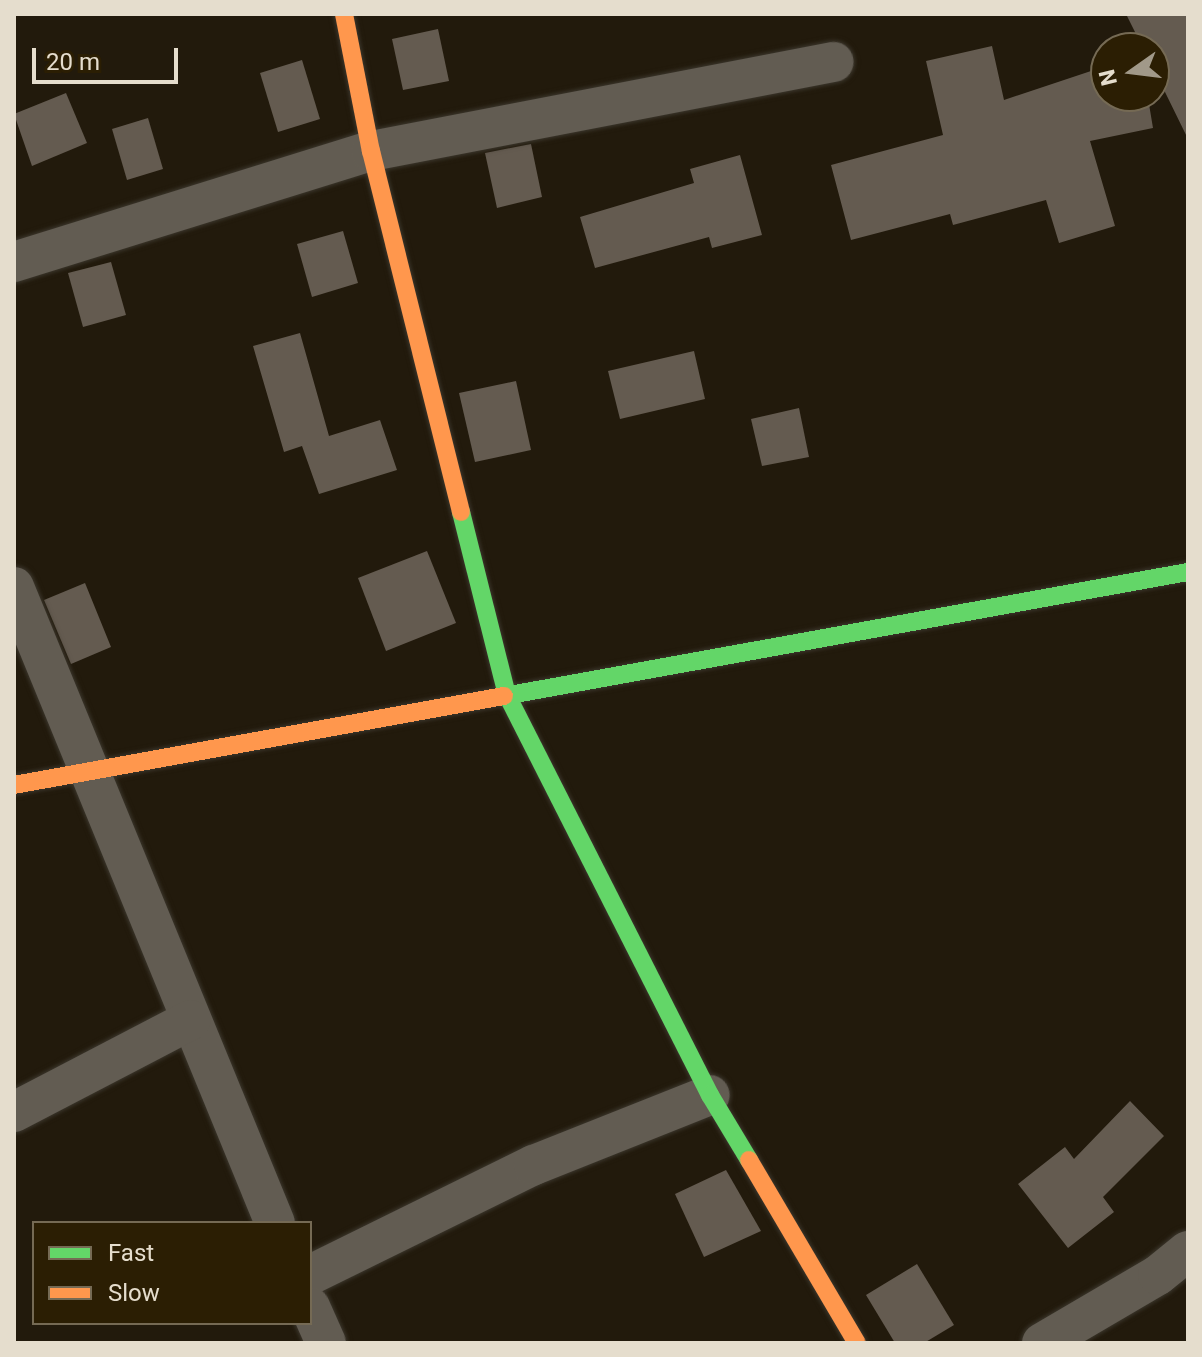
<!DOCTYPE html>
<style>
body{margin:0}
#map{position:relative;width:1202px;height:1357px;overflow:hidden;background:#221a0c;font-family:Roboto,sans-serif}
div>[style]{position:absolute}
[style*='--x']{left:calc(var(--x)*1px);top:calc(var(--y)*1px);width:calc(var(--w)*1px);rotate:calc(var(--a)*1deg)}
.building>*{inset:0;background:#645b50}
.roads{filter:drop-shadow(0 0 2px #3b362c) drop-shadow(0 0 2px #3b362c)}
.street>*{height:40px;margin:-20px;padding:0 20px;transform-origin:20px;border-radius:20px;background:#625c52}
.fast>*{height:18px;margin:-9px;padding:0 9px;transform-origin:9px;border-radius:9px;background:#63d668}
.slow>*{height:18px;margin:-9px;padding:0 9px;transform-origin:9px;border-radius:9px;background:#ff974d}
span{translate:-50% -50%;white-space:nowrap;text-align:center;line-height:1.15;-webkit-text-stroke:8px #2b1e03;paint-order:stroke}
.frame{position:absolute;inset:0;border:16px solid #e5ddcd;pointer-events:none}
.legend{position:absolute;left:32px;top:1221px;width:280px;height:104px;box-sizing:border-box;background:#2b1e03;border:2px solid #756a54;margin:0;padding:10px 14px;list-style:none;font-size:24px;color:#e5ddcd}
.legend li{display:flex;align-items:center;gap:16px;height:40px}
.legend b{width:40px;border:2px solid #756a54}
.north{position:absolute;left:1090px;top:32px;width:80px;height:80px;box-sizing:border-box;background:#2b1e03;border:2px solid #756a54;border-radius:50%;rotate:256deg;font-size:22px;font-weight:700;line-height:32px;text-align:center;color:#e5ddcd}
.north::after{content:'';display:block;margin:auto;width:28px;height:36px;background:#a19989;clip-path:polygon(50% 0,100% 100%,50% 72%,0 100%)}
.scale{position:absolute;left:32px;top:48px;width:146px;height:36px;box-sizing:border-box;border:4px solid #e5ddcd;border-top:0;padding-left:10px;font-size:24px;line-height:28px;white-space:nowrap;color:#e5ddcd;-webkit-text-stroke:6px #2b1e03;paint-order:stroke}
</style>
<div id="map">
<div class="building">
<div style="clip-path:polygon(1126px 14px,1188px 14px,1188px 139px,1164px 90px,1154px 95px,1154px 48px,1143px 48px)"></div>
<div style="clip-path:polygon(438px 29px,449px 81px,403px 90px,392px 39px)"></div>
<div style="clip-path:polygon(992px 46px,1004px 100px,1106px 66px,1106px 96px,1152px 96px,1148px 98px,1153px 128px,1090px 141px,1115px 226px,1059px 243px,1046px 200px,953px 225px,950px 214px,851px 240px,831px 165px,943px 135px,926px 61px)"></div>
<div style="clip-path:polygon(302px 60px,320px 119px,278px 132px,260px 73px)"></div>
<div style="clip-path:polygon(66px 93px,87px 143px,32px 166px,14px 114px)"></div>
<div style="clip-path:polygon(148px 118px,163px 169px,127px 180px,112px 129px)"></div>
<div style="clip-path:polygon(531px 144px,542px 197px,497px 208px,485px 153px)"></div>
<div style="clip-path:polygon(740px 155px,762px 235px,712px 248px,709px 237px,595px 268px,580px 217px,694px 183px,690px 169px)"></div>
<div style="clip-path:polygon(343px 231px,358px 283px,312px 297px,297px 244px)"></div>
<div style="clip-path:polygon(111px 262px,126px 315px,83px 327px,68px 273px)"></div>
<div style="clip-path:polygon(300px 333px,329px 436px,380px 420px,397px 470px,319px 494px,302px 446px,284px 452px,253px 346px)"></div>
<div style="clip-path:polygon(694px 351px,705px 399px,620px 419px,608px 371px)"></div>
<div style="clip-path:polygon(516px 381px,531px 450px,475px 462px,459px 393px)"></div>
<div style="clip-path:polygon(799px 408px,809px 457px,762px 466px,751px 419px)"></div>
<div style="clip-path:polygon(427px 551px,456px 623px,386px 651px,358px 578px)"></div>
<div style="clip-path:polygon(85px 583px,111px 647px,71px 664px,44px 600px)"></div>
<div style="clip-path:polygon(1130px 1101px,1164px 1136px,1103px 1197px,1114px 1212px,1068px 1248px,1018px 1184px,1065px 1147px,1074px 1159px)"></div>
<div style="clip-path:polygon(726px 1170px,761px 1231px,704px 1257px,675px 1194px)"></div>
<div style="clip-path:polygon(917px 1264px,954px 1325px,924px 1343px,895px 1343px,866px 1295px)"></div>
</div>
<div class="roads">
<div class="street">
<div style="--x:14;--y:262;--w:374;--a:-17.3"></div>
<div style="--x:371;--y:151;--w:471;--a:-10.9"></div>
<div style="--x:14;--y:587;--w:687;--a:67.69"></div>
<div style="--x:14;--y:1112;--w:199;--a:-27.5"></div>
<div style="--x:310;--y:1275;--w:250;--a:-26.2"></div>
<div style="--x:534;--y:1165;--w:189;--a:-21.7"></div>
<div style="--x:310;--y:1307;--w:39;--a:66"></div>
<div style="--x:1042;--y:1343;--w:134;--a:-30.4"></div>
<div style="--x:1158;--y:1275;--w:38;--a:-39"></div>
</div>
<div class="fast">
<div style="--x:461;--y:512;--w:189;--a:75.9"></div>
<div style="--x:507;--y:695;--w:449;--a:63.1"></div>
<div style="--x:710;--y:1095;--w:76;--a:59"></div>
<div style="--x:504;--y:696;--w:695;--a:-10.28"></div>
</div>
<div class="slow">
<div style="--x:344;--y:14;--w:140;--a:78.9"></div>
<div style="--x:371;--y:151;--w:372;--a:76"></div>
<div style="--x:14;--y:785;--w:498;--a:-10.3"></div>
<div style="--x:749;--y:1160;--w:212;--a:59.5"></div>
</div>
</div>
<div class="frame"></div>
<ul class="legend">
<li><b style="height:10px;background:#63d668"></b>Fast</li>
<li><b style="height:10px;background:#ff974d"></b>Slow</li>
</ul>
<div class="north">N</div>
<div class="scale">20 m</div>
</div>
